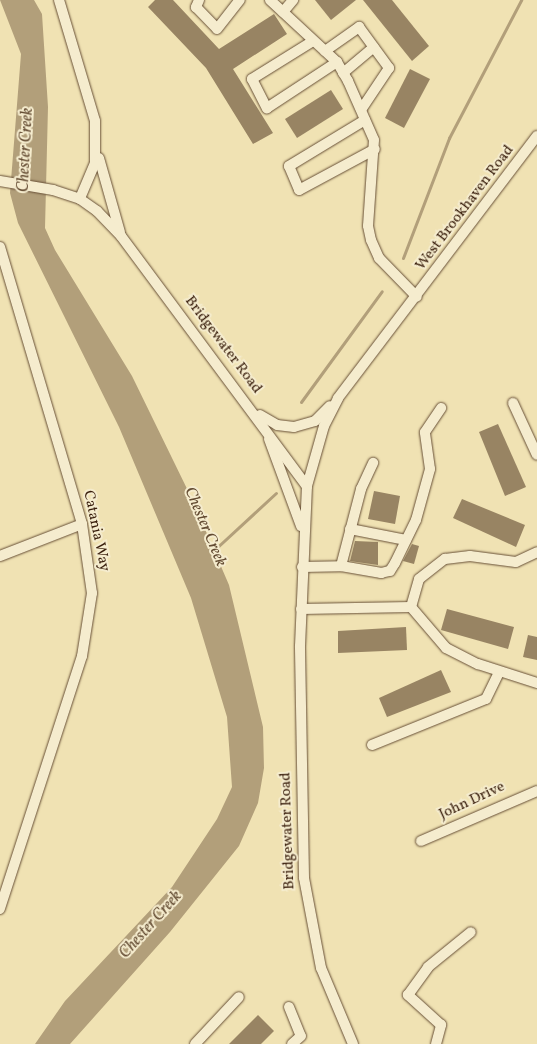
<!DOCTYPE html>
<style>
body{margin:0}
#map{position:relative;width:537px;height:1044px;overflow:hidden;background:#f0e2b3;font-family:Vollkorn,serif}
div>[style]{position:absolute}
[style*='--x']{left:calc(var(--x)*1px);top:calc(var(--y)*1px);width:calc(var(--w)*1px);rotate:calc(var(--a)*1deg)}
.water>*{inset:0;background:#b29f7a}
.stream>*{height:3px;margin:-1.5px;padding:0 1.5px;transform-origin:1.5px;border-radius:1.5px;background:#b29f7a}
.building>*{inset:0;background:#988463}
.roads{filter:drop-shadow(0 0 1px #674f36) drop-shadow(0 0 1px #674f36)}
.minor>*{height:10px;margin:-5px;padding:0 5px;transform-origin:5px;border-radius:5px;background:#f5ecce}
span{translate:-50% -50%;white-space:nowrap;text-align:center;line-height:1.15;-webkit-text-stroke:4px #f5ecce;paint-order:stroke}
.street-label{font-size:15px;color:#391e0c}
.water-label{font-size:16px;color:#634b32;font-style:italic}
</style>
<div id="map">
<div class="water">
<div style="clip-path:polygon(0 0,34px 0,42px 14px,48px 107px,45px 228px,55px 250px,132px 376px,192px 499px,229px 585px,263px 727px,264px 768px,258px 803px,239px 846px,170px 932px,70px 1044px,35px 1044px,65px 1001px,172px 887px,217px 819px,232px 787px,227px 717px,191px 598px,119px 427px,18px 223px,10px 193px,21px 54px)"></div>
</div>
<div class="stream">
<div style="--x:403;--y:258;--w:129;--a:-69"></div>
<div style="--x:449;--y:138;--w:156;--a:-62.4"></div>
<div style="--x:301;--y:402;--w:137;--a:-53.9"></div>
<div style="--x:212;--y:552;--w:87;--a:-42.7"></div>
</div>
<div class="building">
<div style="clip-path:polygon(155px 0,173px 0,219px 49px,274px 14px,287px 34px,233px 69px,273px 133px,253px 144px,206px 68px,148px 7px)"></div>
<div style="clip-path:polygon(315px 0,356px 0,331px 20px)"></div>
<div style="clip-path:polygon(363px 0,392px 0,429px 46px,412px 61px)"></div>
<div style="clip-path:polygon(410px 69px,430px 79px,404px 128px,385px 118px)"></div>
<div style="clip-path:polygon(331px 90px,343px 109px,297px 138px,285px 119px)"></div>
<div style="clip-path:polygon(498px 424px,526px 487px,505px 496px,479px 432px)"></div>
<div style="clip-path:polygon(374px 491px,400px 496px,395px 524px,368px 519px)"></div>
<div style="clip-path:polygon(462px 499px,525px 525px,516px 547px,453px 518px)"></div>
<div style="clip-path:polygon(355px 541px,378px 542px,378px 565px,350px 561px)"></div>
<div style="clip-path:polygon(412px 544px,419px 546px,414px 564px,403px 561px)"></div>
<div style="clip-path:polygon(447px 609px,514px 627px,508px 649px,441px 630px)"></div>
<div style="clip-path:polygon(406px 627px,407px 650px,338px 653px,338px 631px)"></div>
<div style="clip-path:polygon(528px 635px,537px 637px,537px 660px,523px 657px)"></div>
<div style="clip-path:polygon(441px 670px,451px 692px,387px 717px,379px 698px)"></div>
<div style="clip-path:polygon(258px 1015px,274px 1031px,261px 1044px,229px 1044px)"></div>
</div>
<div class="roads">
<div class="minor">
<div style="--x:59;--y:0;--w:126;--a:73.4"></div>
<div style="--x:95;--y:121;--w:42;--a:90"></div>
<div style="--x:95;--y:163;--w:39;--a:113"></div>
<div style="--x:199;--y:0;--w:8;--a:113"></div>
<div style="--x:196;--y:7;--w:30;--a:46"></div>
<div style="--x:217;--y:29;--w:37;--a:-52"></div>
<div style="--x:270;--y:0;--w:91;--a:42.8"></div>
<div style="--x:337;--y:62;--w:22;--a:60"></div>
<div style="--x:348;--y:81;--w:64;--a:66.2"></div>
<div style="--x:374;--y:140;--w:86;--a:94"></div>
<div style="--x:368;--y:226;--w:14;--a:78"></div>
<div style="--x:371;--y:240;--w:20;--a:66"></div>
<div style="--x:379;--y:258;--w:54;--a:45.7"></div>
<div style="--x:283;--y:12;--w:16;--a:-50"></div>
<div style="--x:313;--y:41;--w:72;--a:148.1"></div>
<div style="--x:252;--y:79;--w:33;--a:63"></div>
<div style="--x:267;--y:108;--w:84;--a:-33.3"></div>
<div style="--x:325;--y:51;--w:42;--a:-35.2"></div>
<div style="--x:359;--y:27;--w:51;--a:53.8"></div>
<div style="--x:389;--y:68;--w:50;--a:123.7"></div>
<div style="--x:343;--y:73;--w:40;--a:-40"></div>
<div style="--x:365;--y:120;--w:89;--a:148.8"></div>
<div style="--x:289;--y:166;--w:26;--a:67"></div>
<div style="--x:299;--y:190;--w:86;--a:-28.3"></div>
<div style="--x:99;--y:158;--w:77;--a:74.2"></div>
<div style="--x:0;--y:181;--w:54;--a:9.6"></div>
<div style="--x:53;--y:190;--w:28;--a:18"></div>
<div style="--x:80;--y:199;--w:21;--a:35"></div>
<div style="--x:97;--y:211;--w:35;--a:46"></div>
<div style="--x:121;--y:236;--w:312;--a:53.4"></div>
<div style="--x:0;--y:247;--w:289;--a:73.5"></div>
<div style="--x:82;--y:524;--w:70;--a:81.8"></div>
<div style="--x:92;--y:593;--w:64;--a:99"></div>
<div style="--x:82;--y:656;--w:266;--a:108"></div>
<div style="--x:513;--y:403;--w:57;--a:65.2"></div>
<div style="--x:260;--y:415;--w:20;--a:30"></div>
<div style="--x:277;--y:425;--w:17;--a:7"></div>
<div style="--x:294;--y:427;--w:22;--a:-16"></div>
<div style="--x:315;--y:421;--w:21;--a:-45"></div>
<div style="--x:269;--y:439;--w:93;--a:69.8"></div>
<div style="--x:350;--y:529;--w:57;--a:11.1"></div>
<div style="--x:0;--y:556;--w:88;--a:-21.3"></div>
<div style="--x:341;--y:566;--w:41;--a:9.9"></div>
<div style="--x:381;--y:573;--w:9;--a:-13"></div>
<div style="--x:390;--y:571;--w:9;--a:-58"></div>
<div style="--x:395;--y:563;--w:48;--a:-64"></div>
<div style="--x:416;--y:520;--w:53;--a:-74.6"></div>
<div style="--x:430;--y:469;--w:37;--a:-98"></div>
<div style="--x:425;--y:432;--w:29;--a:-56"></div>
<div style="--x:302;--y:567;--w:39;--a:-1"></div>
<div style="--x:341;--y:566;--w:80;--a:-75.4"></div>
<div style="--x:361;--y:489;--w:29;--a:-65"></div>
<div style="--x:411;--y:607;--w:29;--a:-74"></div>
<div style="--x:419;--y:579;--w:33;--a:-38"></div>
<div style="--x:445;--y:559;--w:25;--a:-7"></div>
<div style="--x:470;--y:556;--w:46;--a:7.4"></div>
<div style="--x:516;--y:562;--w:23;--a:-25"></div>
<div style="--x:301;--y:609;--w:110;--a:-1"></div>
<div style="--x:411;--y:607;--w:54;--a:49.5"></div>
<div style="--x:446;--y:648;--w:36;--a:27"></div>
<div style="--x:478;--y:664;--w:62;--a:17.9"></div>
<div style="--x:372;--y:745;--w:123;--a:-22"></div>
<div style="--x:486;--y:699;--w:30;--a:-64"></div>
<div style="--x:421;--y:841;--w:126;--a:-23.3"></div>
<div style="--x:289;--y:1007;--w:31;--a:68"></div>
<div style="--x:301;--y:1036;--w:12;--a:138"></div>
<div style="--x:195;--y:1044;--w:64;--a:-46.9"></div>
<div style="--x:353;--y:1044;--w:82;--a:-112.8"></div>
<div style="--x:321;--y:968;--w:92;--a:-100.7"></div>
<div style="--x:304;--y:878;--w:232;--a:-91"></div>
<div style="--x:300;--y:646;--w:160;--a:-87.5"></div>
<div style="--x:307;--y:486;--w:62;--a:-74.2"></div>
<div style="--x:324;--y:426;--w:31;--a:-63"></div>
<div style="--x:338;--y:398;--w:329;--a:-52.8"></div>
<div style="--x:436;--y:1044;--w:20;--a:-75"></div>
<div style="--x:441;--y:1025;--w:45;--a:-137.7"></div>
<div style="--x:408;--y:995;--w:34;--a:-54"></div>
<div style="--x:428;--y:967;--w:55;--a:-39.1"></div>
</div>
</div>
<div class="street-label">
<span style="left:465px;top:208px;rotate:-53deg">West Brookhaven Road</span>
<span style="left:223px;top:345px;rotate:53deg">Bridgewater Road</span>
<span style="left:96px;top:531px;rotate:78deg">Catania Way</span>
<span style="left:472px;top:801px;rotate:-25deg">John Drive</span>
<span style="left:288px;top:831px;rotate:-92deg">Bridgewater Road</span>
</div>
<div class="water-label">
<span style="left:26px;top:150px;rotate:-87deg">Chester Creek</span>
<span style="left:205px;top:527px;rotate:67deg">Chester Creek</span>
<span style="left:151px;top:925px;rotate:-48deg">Chester Creek</span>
</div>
</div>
